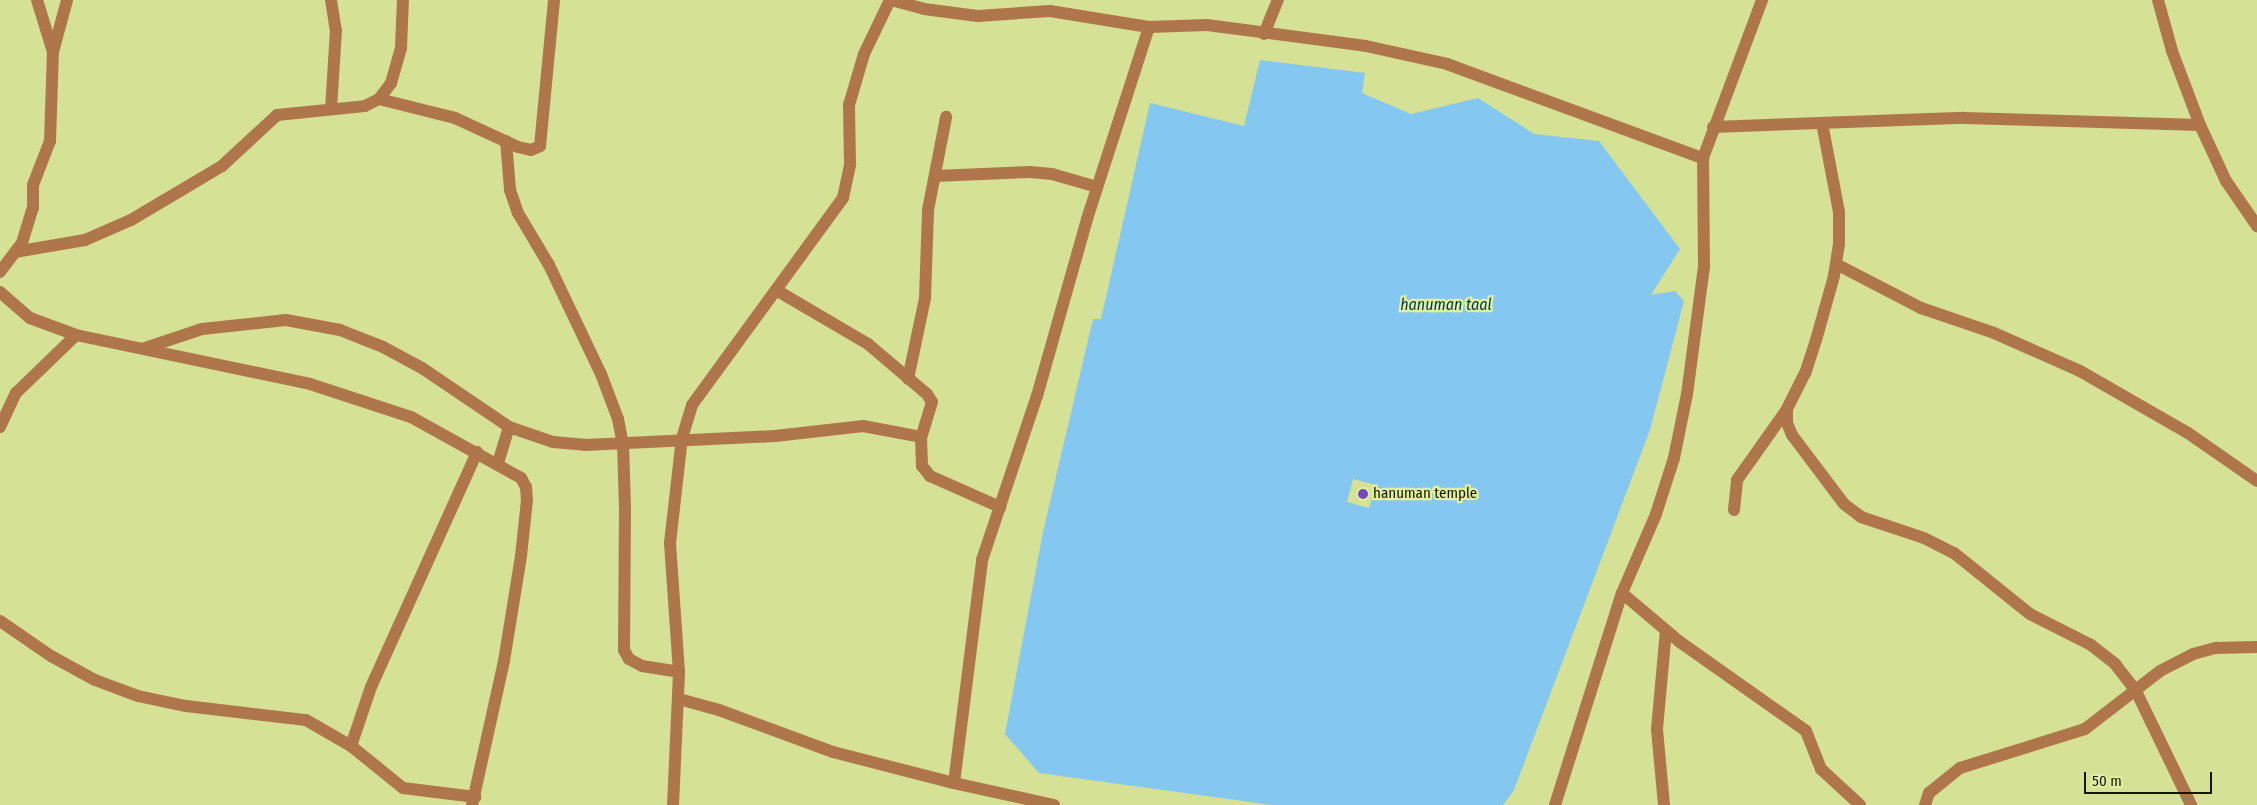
<!DOCTYPE html>
<style>
body{margin:0}
#map{position:relative;width:2257px;height:805px;overflow:hidden;background:#d5e194;font-family:"Fira Sans Condensed",sans-serif}
div>[style]{position:absolute}
[style*='--x']{left:calc(var(--x)*1px);top:calc(var(--y)*1px);width:calc(var(--w)*1px);rotate:calc(var(--a)*1deg)}
.water>*{inset:0;background:#84c7f0}
.minor>*{height:12px;margin:-6px;padding:0 6px;transform-origin:6px;border-radius:6px;background:#b0764b}
.dots>*{width:14px;height:14px;translate:-50% -50%;box-sizing:border-box;border:2px solid #e2efa1;border-radius:50%}
span{translate:-50% -50%;white-space:nowrap;text-align:center;line-height:1.15;-webkit-text-stroke:4.5px #e2efa1;paint-order:stroke}
.poi-label{font-size:15px;color:#131700}
.left{translate:0 -50%;text-align:left}
.water-label{font-size:16px;color:#003853;font-style:italic}
.scale{position:absolute;left:2084px;top:772px;width:128px;height:22px;box-sizing:border-box;border:2px solid #131700;border-top:0;padding-left:6px;font-size:15px;line-height:18px;white-space:nowrap;color:#131700;-webkit-text-stroke:4px #e2efa1;paint-order:stroke}
</style>
<div id="map">
<div class="water">
<div style="clip-path:polygon(evenodd,1260px 60px,1365px 73px,1362px 93px,1411px 114px,1478px 98px,1534px 134px,1599px 141px,1680px 249px,1651px 295px,1675px 291px,1684px 301px,1650px 430px,1514px 790px,1503px 805px,1272px 805px,1039px 773px,1005px 734px,1043px 532px,1093px 319px,1101px 319px,1150px 103px,1244px 126px,1260px 60px,1353px 479px,1376px 485px,1369px 508px,1347px 502px,1353px 479px)"></div>
</div>
<div class="minor">
<div style="--x:331;--y:0;--w:30;--a:81"></div>
<div style="--x:336;--y:30;--w:79;--a:93.6"></div>
<div style="--x:891;--y:0;--w:34;--a:15"></div>
<div style="--x:924;--y:9;--w:54;--a:7.4"></div>
<div style="--x:978;--y:16;--w:72;--a:-4"></div>
<div style="--x:1050;--y:11;--w:100;--a:9.2"></div>
<div style="--x:1149;--y:27;--w:58;--a:-2"></div>
<div style="--x:1207;--y:25;--w:160;--a:7.5"></div>
<div style="--x:1366;--y:46;--w:83;--a:12.5"></div>
<div style="--x:1447;--y:64;--w:273;--a:20.2"></div>
<div style="--x:2158;--y:0;--w:53;--a:74.6"></div>
<div style="--x:2172;--y:51;--w:79;--a:69.3"></div>
<div style="--x:2200;--y:125;--w:62;--a:65.1"></div>
<div style="--x:2226;--y:181;--w:55;--a:55.4"></div>
<div style="--x:1264;--y:34;--w:37;--a:-68"></div>
<div style="--x:53;--y:52;--w:54;--a:-74.9"></div>
<div style="--x:379;--y:99;--w:78;--a:14"></div>
<div style="--x:455;--y:118;--w:69;--a:24.7"></div>
<div style="--x:518;--y:147;--w:13;--a:13"></div>
<div style="--x:531;--y:150;--w:10;--a:-24"></div>
<div style="--x:540;--y:146;--w:147;--a:-84.5"></div>
<div style="--x:1822;--y:123;--w:91;--a:79.2"></div>
<div style="--x:1839;--y:212;--w:32;--a:90"></div>
<div style="--x:1839;--y:244;--w:32;--a:99"></div>
<div style="--x:1834;--y:276;--w:66;--a:105.7"></div>
<div style="--x:1816;--y:340;--w:35;--a:108"></div>
<div style="--x:1805;--y:373;--w:40;--a:116.6"></div>
<div style="--x:1787;--y:409;--w:14;--a:90"></div>
<div style="--x:1787;--y:423;--w:13;--a:67"></div>
<div style="--x:1792;--y:435;--w:86;--a:53"></div>
<div style="--x:1844;--y:504;--w:21;--a:37"></div>
<div style="--x:1861;--y:517;--w:66;--a:18.4"></div>
<div style="--x:1924;--y:538;--w:34;--a:27"></div>
<div style="--x:1954;--y:553;--w:97;--a:38.8"></div>
<div style="--x:2030;--y:614;--w:68;--a:26.9"></div>
<div style="--x:2091;--y:645;--w:31;--a:38"></div>
<div style="--x:2115;--y:664;--w:34;--a:52"></div>
<div style="--x:2136;--y:691;--w:127;--a:64.2"></div>
<div style="--x:1713;--y:127;--w:251;--a:-2.1"></div>
<div style="--x:1964;--y:118;--w:236;--a:1.7"></div>
<div style="--x:506;--y:141;--w:49;--a:85.3"></div>
<div style="--x:510;--y:190;--w:24;--a:71"></div>
<div style="--x:518;--y:213;--w:61;--a:59.2"></div>
<div style="--x:549;--y:265;--w:121;--a:64.5"></div>
<div style="--x:601;--y:374;--w:48;--a:69.3"></div>
<div style="--x:618;--y:419;--w:25;--a:79"></div>
<div style="--x:623;--y:444;--w:64;--a:88.2"></div>
<div style="--x:625;--y:508;--w:142;--a:90.4"></div>
<div style="--x:624;--y:650;--w:10;--a:61"></div>
<div style="--x:629;--y:659;--w:15;--a:28"></div>
<div style="--x:642;--y:666;--w:37;--a:9"></div>
<div style="--x:935;--y:176;--w:95;--a:-2.4"></div>
<div style="--x:1030;--y:172;--w:22;--a:5"></div>
<div style="--x:1052;--y:174;--w:47;--a:16.1"></div>
<div style="--x:15;--y:252;--w:71;--a:-9.7"></div>
<div style="--x:85;--y:240;--w:50;--a:-23.5"></div>
<div style="--x:131;--y:220;--w:106;--a:-30.7"></div>
<div style="--x:222;--y:166;--w:75;--a:-42.8"></div>
<div style="--x:277;--y:115;--w:88;--a:-5.8"></div>
<div style="--x:365;--y:106;--w:16;--a:-27"></div>
<div style="--x:379;--y:99;--w:20;--a:-53"></div>
<div style="--x:391;--y:83;--w:37;--a:-74"></div>
<div style="--x:401;--y:47;--w:47;--a:-87.6"></div>
<div style="--x:1836;--y:264;--w:96;--a:27.4"></div>
<div style="--x:1921;--y:308;--w:77;--a:18.9"></div>
<div style="--x:1994;--y:333;--w:94;--a:23.8"></div>
<div style="--x:2080;--y:371;--w:125;--a:29.9"></div>
<div style="--x:2188;--y:433;--w:84;--a:34.8"></div>
<div style="--x:0;--y:272;--w:36;--a:-53"></div>
<div style="--x:22;--y:243;--w:37;--a:-73"></div>
<div style="--x:33;--y:208;--w:23;--a:-90"></div>
<div style="--x:33;--y:185;--w:47;--a:-68.9"></div>
<div style="--x:50;--y:141;--w:89;--a:-88.1"></div>
<div style="--x:53;--y:52;--w:54;--a:-107.1"></div>
<div style="--x:776;--y:290;--w:107;--a:30.4"></div>
<div style="--x:868;--y:344;--w:77;--a:40.3"></div>
<div style="--x:927;--y:394;--w:9;--a:58"></div>
<div style="--x:932;--y:402;--w:37;--a:107"></div>
<div style="--x:921;--y:437;--w:29;--a:88"></div>
<div style="--x:922;--y:466;--w:13;--a:51"></div>
<div style="--x:930;--y:476;--w:77;--a:23.9"></div>
<div style="--x:0;--y:292;--w:40;--a:41"></div>
<div style="--x:30;--y:318;--w:49;--a:20.3"></div>
<div style="--x:76;--y:335;--w:239;--a:11.8"></div>
<div style="--x:310;--y:384;--w:106;--a:18.1"></div>
<div style="--x:411;--y:417;--w:126;--a:29"></div>
<div style="--x:521;--y:478;--w:10;--a:61"></div>
<div style="--x:526;--y:487;--w:13;--a:86"></div>
<div style="--x:527;--y:500;--w:56;--a:96.1"></div>
<div style="--x:521;--y:556;--w:106;--a:99.2"></div>
<div style="--x:504;--y:661;--w:148;--a:102.5"></div>
<div style="--x:145;--y:348;--w:60;--a:-18.4"></div>
<div style="--x:202;--y:329;--w:84;--a:-6.1"></div>
<div style="--x:286;--y:320;--w:55;--a:10.5"></div>
<div style="--x:340;--y:330;--w:46;--a:21.6"></div>
<div style="--x:383;--y:347;--w:44;--a:28.3"></div>
<div style="--x:422;--y:368;--w:105;--a:34.1"></div>
<div style="--x:509;--y:427;--w:38;--a:107"></div>
<div style="--x:908;--y:379;--w:83;--a:-78.1"></div>
<div style="--x:925;--y:298;--w:88;--a:-88"></div>
<div style="--x:928;--y:210;--w:95;--a:-79"></div>
<div style="--x:0;--y:427;--w:38;--a:-65"></div>
<div style="--x:16;--y:393;--w:83;--a:-44"></div>
<div style="--x:509;--y:427;--w:46;--a:18.8"></div>
<div style="--x:553;--y:442;--w:32;--a:5"></div>
<div style="--x:585;--y:445;--w:190;--a:-2.7"></div>
<div style="--x:775;--y:436;--w:89;--a:-6.5"></div>
<div style="--x:863;--y:426;--w:59;--a:10.7"></div>
<div style="--x:1734;--y:510;--w:30;--a:-84"></div>
<div style="--x:1737;--y:480;--w:87;--a:-54.8"></div>
<div style="--x:1622;--y:593;--w:76;--a:40.2"></div>
<div style="--x:1680;--y:642;--w:154;--a:35.2"></div>
<div style="--x:1806;--y:731;--w:41;--a:68.5"></div>
<div style="--x:1821;--y:769;--w:53;--a:42.7"></div>
<div style="--x:0;--y:621;--w:62;--a:34.5"></div>
<div style="--x:51;--y:656;--w:50;--a:28.6"></div>
<div style="--x:95;--y:680;--w:46;--a:20.4"></div>
<div style="--x:138;--y:696;--w:49;--a:11.8"></div>
<div style="--x:186;--y:706;--w:121;--a:6.7"></div>
<div style="--x:306;--y:720;--w:52;--a:30"></div>
<div style="--x:351;--y:746;--w:67;--a:38.9"></div>
<div style="--x:403;--y:788;--w:73;--a:7.1"></div>
<div style="--x:679;--y:699;--w:41;--a:15.4"></div>
<div style="--x:719;--y:710;--w:121;--a:20.2"></div>
<div style="--x:833;--y:752;--w:125;--a:14.4"></div>
<div style="--x:351;--y:746;--w:62;--a:-71.3"></div>
<div style="--x:371;--y:687;--w:258;--a:-65.7"></div>
<div style="--x:673;--y:805;--w:133;--a:-87.4"></div>
<div style="--x:679;--y:672;--w:129;--a:-94"></div>
<div style="--x:670;--y:543;--w:106;--a:-83.5"></div>
<div style="--x:682;--y:438;--w:34;--a:-73"></div>
<div style="--x:692;--y:405;--w:256;--a:-53.9"></div>
<div style="--x:843;--y:198;--w:35;--a:-78"></div>
<div style="--x:850;--y:164;--w:59;--a:-91"></div>
<div style="--x:849;--y:105;--w:53;--a:-73.6"></div>
<div style="--x:864;--y:54;--w:60;--a:-64.3"></div>
<div style="--x:1054;--y:805;--w:102;--a:-167.6"></div>
<div style="--x:954;--y:783;--w:225;--a:-82.8"></div>
<div style="--x:982;--y:560;--w:173;--a:-71.5"></div>
<div style="--x:1037;--y:396;--w:184;--a:-74.2"></div>
<div style="--x:1087;--y:219;--w:202;--a:-72.1"></div>
<div style="--x:1555;--y:805;--w:222;--a:-72.5"></div>
<div style="--x:1622;--y:593;--w:86;--a:-66.7"></div>
<div style="--x:1656;--y:514;--w:59;--a:-72.2"></div>
<div style="--x:1674;--y:458;--w:65;--a:-78.5"></div>
<div style="--x:1687;--y:394;--w:129;--a:-82.4"></div>
<div style="--x:1704;--y:266;--w:108;--a:-90.5"></div>
<div style="--x:1703;--y:158;--w:169;--a:-69.5"></div>
<div style="--x:1664;--y:805;--w:76;--a:-95.3"></div>
<div style="--x:1657;--y:729;--w:99;--a:-84.8"></div>
<div style="--x:1925;--y:805;--w:13;--a:-72"></div>
<div style="--x:1929;--y:793;--w:40;--a:-39"></div>
<div style="--x:1960;--y:768;--w:131;--a:-17.3"></div>
<div style="--x:2085;--y:729;--w:95;--a:-37.7"></div>
<div style="--x:2160;--y:671;--w:37;--a:-27"></div>
<div style="--x:2193;--y:654;--w:24;--a:-15"></div>
<div style="--x:2216;--y:648;--w:41;--a:-1.4"></div>
</div>
<div class="dots">
<div style="left:1363px;top:494px;background:#7348c1"></div>
</div>
<div class="poi-label">
<span class="left" style="left:1373px;top:494px">hanuman temple</span>
</div>
<div class="water-label">
<span style="left:1446px;top:305px">hanuman taal</span>
</div>
<div class="scale">50 m</div>
</div>
